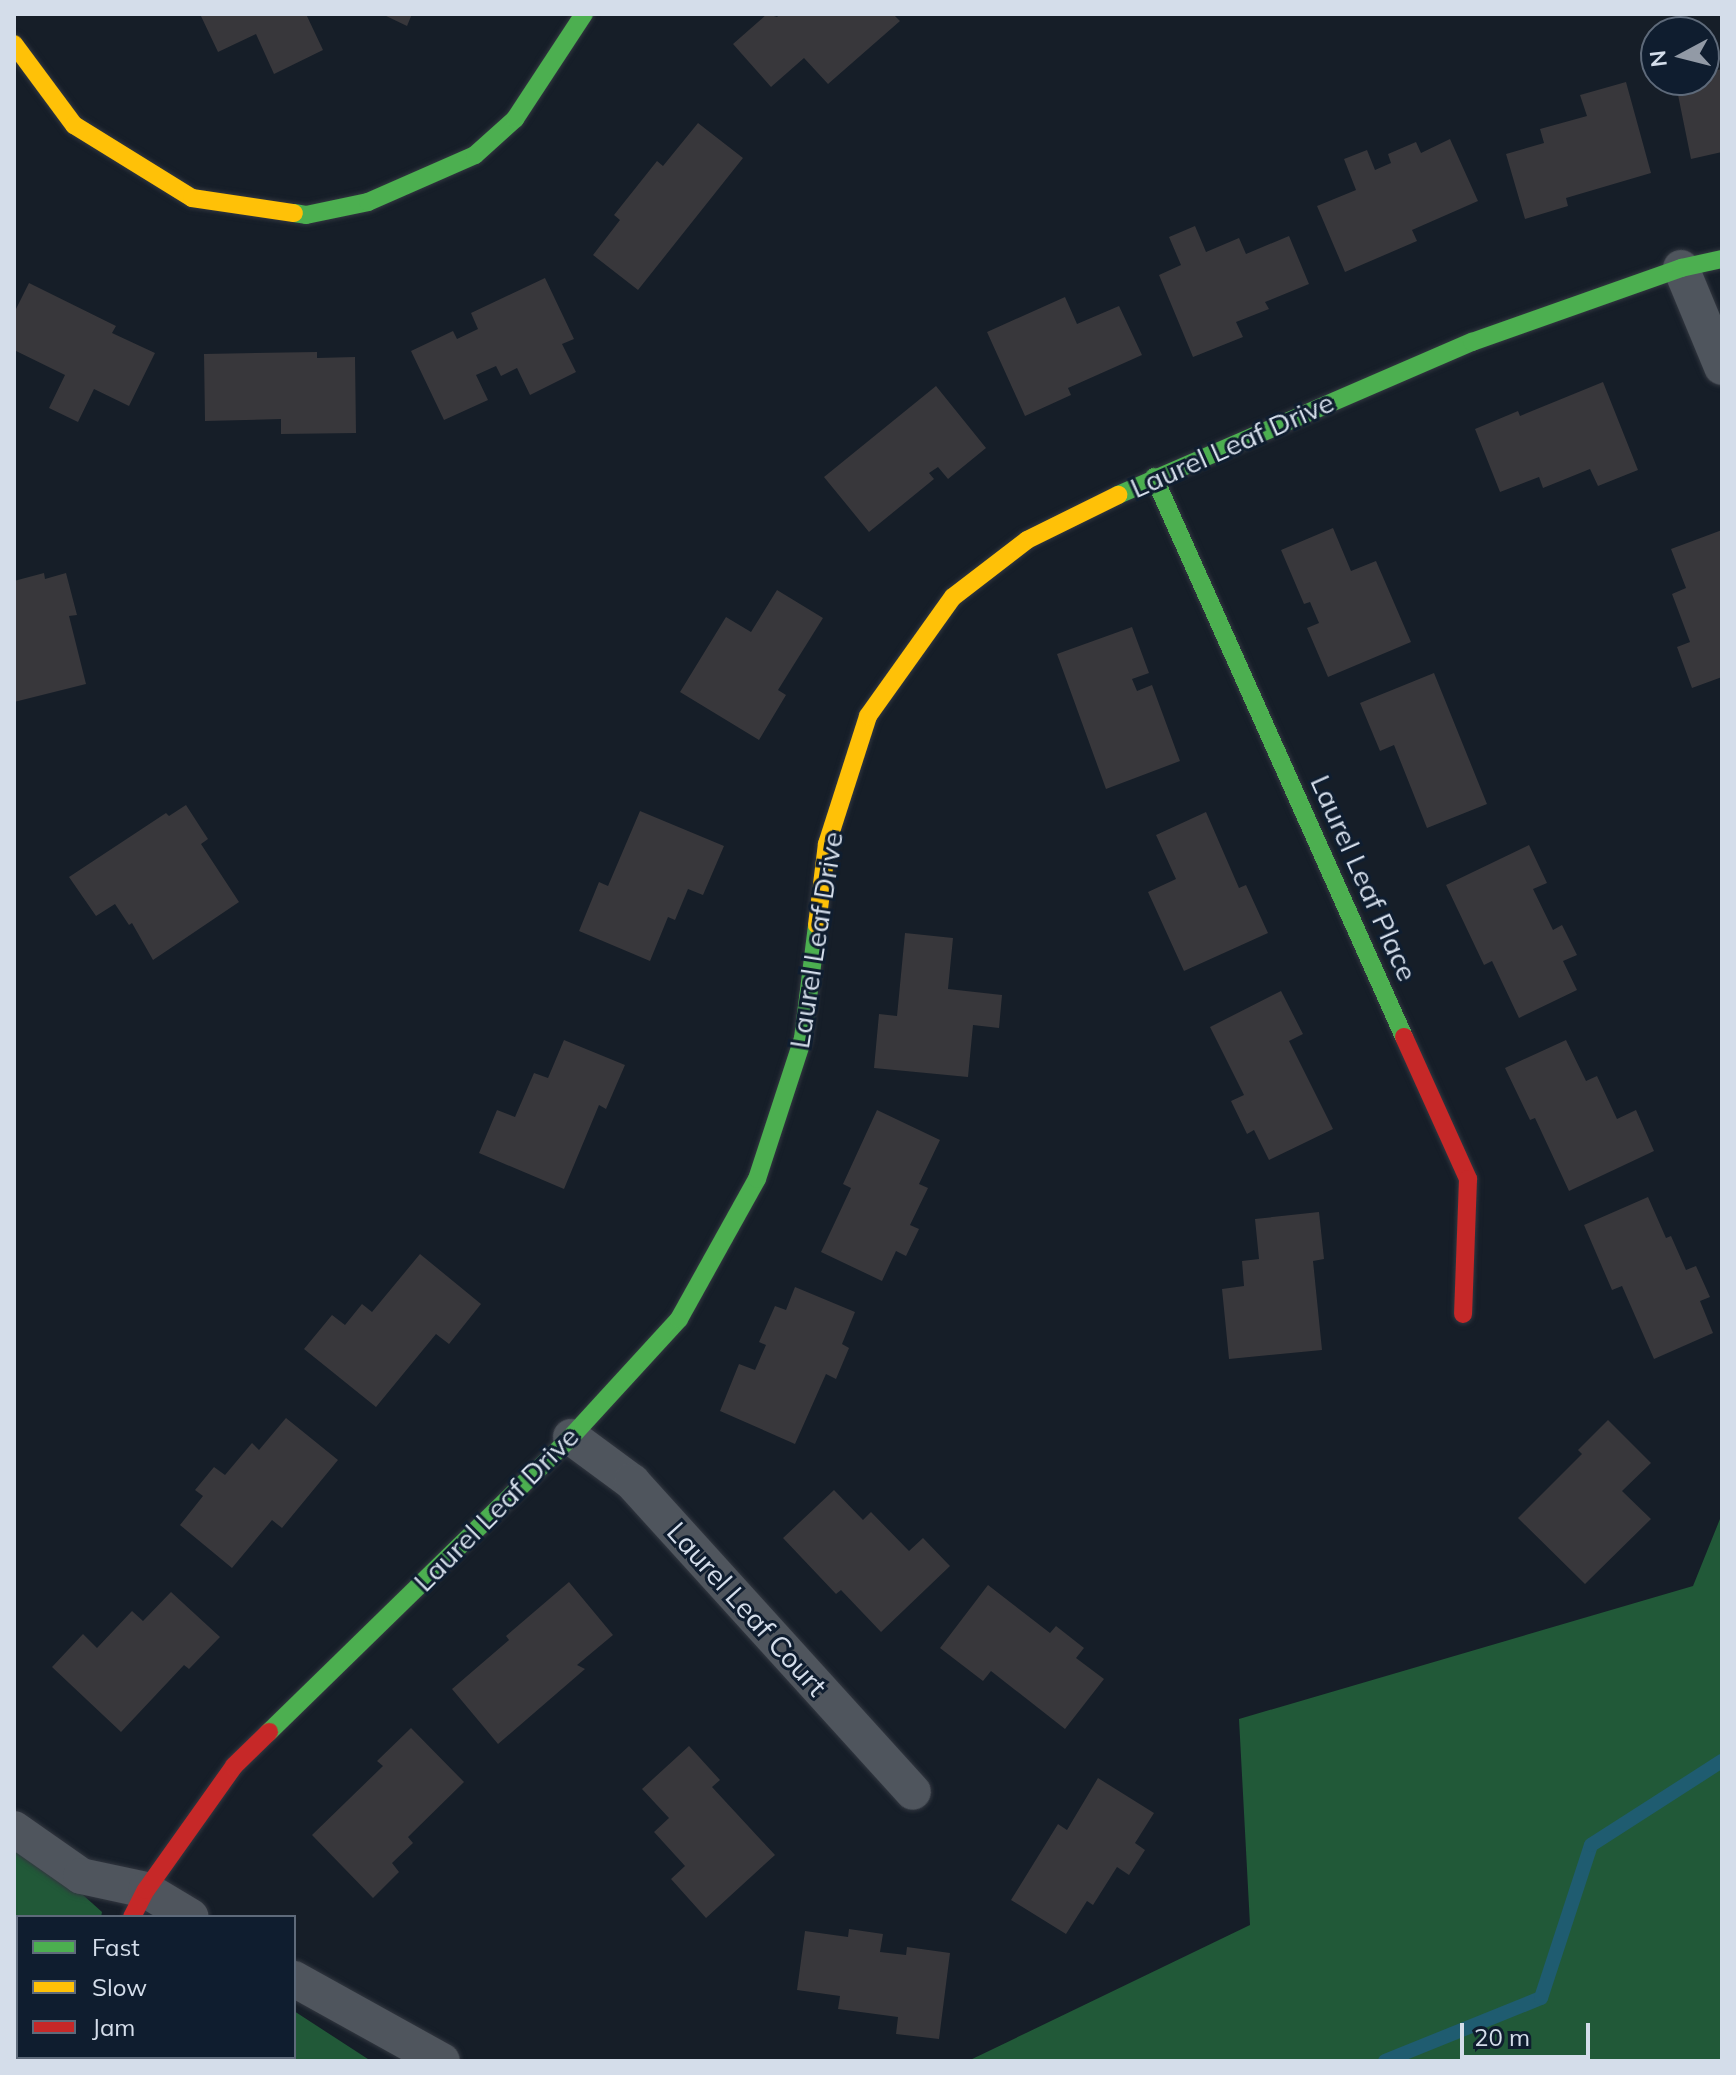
<!DOCTYPE html>
<style>
body{margin:0}
#map{position:relative;width:1736px;height:2075px;overflow:hidden;background:#161e28;font-family:Mulish,sans-serif}
div>[style]{position:absolute}
[style*='--x']{left:calc(var(--x)*1px);top:calc(var(--y)*1px);width:calc(var(--w)*1px);rotate:calc(var(--a)*1deg)}
.forest>*{inset:0;background:#215938}
.stream>*{height:14px;margin:-7px;padding:0 7px;transform-origin:7px;border-radius:7px;background:#1f5c70}
.building>*{inset:0;background:#38373b}
.roads{filter:drop-shadow(0 0 2px #323740) drop-shadow(0 0 2px #323740)}
.street>*{height:36px;margin:-18px;padding:0 18px;transform-origin:18px;border-radius:18px;background:#4f555d}
.fast>*{height:18px;margin:-9px;padding:0 9px;transform-origin:9px;border-radius:9px;background:#4caf50}
.slow>*{height:18px;margin:-9px;padding:0 9px;transform-origin:9px;border-radius:9px;background:#ffc107}
.jam>*{height:18px;margin:-9px;padding:0 9px;transform-origin:9px;border-radius:9px;background:#c62828}
span{translate:-50% -50%;white-space:nowrap;text-align:center;line-height:1.15;-webkit-text-stroke:6px #0f1d2f;paint-order:stroke}
.street-label{font-size:28px;color:#d4ddea}
.frame{position:absolute;inset:0;border:16px solid #d4ddea;pointer-events:none}
.legend{position:absolute;left:16px;top:1915px;width:280px;height:144px;box-sizing:border-box;background:#0f1d2f;border:2px solid #5e6a7a;margin:0;padding:10px 14px;list-style:none;font-size:24px;color:#d4ddea}
.legend li{display:flex;align-items:center;gap:16px;height:40px}
.legend b{width:40px;border:2px solid #5e6a7a}
.north{position:absolute;left:1640px;top:16px;width:80px;height:80px;box-sizing:border-box;background:#0f1d2f;border:2px solid #5e6a7a;border-radius:50%;rotate:263deg;font-size:22px;font-weight:700;line-height:32px;text-align:center;color:#d4ddea}
.north::after{content:'';display:block;margin:auto;width:28px;height:36px;background:#929aa6;clip-path:polygon(50% 0,100% 100%,50% 72%,0 100%)}
.scale{position:absolute;left:1460px;top:2023px;width:130px;height:36px;box-sizing:border-box;border:4px solid #d4ddea;border-top:0;padding-left:10px;font-size:24px;line-height:28px;white-space:nowrap;color:#d4ddea;-webkit-text-stroke:6px #0f1d2f;paint-order:stroke}
</style>
<div id="map">
<div class="forest">
<div style="clip-path:polygon(1722px 1514px,1722px 2061px,968px 2061px,1250px 1925px,1239px 1719px,1693px 1586px)"></div>
<div style="clip-path:polygon(14px 1833px,102px 1912px,101px 1917px,18px 1917px,18px 2057px,64px 2057px,63px 2061px,14px 2061px)"></div>
<div style="clip-path:polygon(294px 2011px,371px 2061px,93px 2061px,94px 2057px,294px 2057px)"></div>
</div>
<div class="stream">
<div style="--x:1385;--y:2061;--w:168;--a:-22"></div>
<div style="--x:1541;--y:1998;--w:161;--a:-71.9"></div>
<div style="--x:1591;--y:1845;--w:156;--a:-32.7"></div>
</div>
<div class="building">
<div style="clip-path:polygon(200px 14px,306px 14px,323px 50px,274px 74px,256px 34px,218px 52px)"></div>
<div style="clip-path:polygon(382px 14px,412px 14px,407px 26px)"></div>
<div style="clip-path:polygon(767px 14px,777px 17px,780px 14px,893px 14px,900px 21px,828px 84px,804px 58px,771px 87px,733px 44px)"></div>
<div style="clip-path:polygon(1722px 69px,1722px 152px,1691px 159px,1675px 80px,1704px 80px,1704px 73px)"></div>
<div style="clip-path:polygon(1626px 82px,1651px 173px,1566px 198px,1568px 206px,1525px 219px,1506px 154px,1544px 143px,1540px 129px,1587px 116px,1580px 95px)"></div>
<div style="clip-path:polygon(698px 123px,743px 158px,638px 290px,593px 255px,620px 220px,614px 215px,657px 161px,663px 166px)"></div>
<div style="clip-path:polygon(1450px 139px,1478px 201px,1412px 230px,1417px 241px,1345px 272px,1317px 206px,1356px 190px,1344px 159px,1367px 150px,1375px 170px,1391px 163px,1388px 154px,1416px 142px,1421px 153px)"></div>
<div style="clip-path:polygon(1195px 226px,1206px 252px,1239px 238px,1246px 254px,1289px 236px,1309px 284px,1265px 302px,1269px 309px,1236px 322px,1243px 337px,1193px 357px,1159px 275px,1181px 265px,1169px 237px)"></div>
<div style="clip-path:polygon(545px 278px,574px 339px,562px 344px,576px 372px,530px 395px,517px 368px,501px 376px,496px 366px,476px 375px,488px 400px,444px 420px,411px 351px,453px 331px,457px 339px,478px 329px,471px 313px)"></div>
<div style="clip-path:polygon(29px 283px,116px 326px,112px 333px,155px 353px,129px 406px,94px 389px,78px 422px,49px 408px,65px 375px,14px 350px,14px 313px)"></div>
<div style="clip-path:polygon(1065px 297px,1077px 324px,1119px 306px,1142px 355px,1068px 388px,1071px 395px,1025px 416px,987px 332px)"></div>
<div style="clip-path:polygon(317px 352px,317px 358px,355px 357px,356px 433px,281px 434px,281px 419px,205px 421px,204px 354px)"></div>
<div style="clip-path:polygon(1603px 382px,1638px 470px,1598px 486px,1590px 469px,1543px 488px,1539px 477px,1500px 492px,1475px 429px,1518px 411px,1520px 416px)"></div>
<div style="clip-path:polygon(936px 386px,986px 448px,948px 479px,938px 467px,929px 473px,934px 479px,869px 532px,824px 477px)"></div>
<div style="clip-path:polygon(1333px 528px,1351px 571px,1376px 561px,1411px 642px,1328px 677px,1307px 628px,1319px 623px,1310px 602px,1304px 604px,1281px 550px)"></div>
<div style="clip-path:polygon(1722px 530px,1722px 677px,1692px 688px,1677px 647px,1690px 642px,1672px 594px,1686px 588px,1671px 549px)"></div>
<div style="clip-path:polygon(44px 573px,45px 579px,66px 573px,77px 615px,69px 616px,86px 684px,14px 702px,14px 581px)"></div>
<div style="clip-path:polygon(777px 590px,823px 618px,778px 690px,786px 695px,759px 740px,680px 692px,726px 617px,751px 632px)"></div>
<div style="clip-path:polygon(1132px 627px,1149px 673px,1132px 679px,1137px 691px,1152px 685px,1180px 761px,1106px 789px,1057px 654px)"></div>
<div style="clip-path:polygon(1434px 673px,1487px 804px,1427px 828px,1394px 745px,1380px 751px,1360px 703px)"></div>
<div style="clip-path:polygon(186px 805px,208px 839px,201px 844px,239px 902px,153px 960px,132px 923px,129px 925px,115px 904px,96px 916px,69px 877px,166px 813px,169px 816px)"></div>
<div style="clip-path:polygon(640px 811px,724px 846px,703px 895px,688px 889px,675px 920px,668px 917px,650px 961px,579px 931px,599px 882px,608px 886px)"></div>
<div style="clip-path:polygon(1206px 812px,1239px 888px,1246px 885px,1268px 933px,1184px 971px,1148px 892px,1176px 879px,1156px 835px)"></div>
<div style="clip-path:polygon(1529px 845px,1547px 883px,1533px 889px,1553px 930px,1562px 925px,1577px 955px,1563px 961px,1577px 990px,1519px 1018px,1492px 961px,1484px 965px,1446px 885px)"></div>
<div style="clip-path:polygon(905px 933px,953px 938px,948px 989px,1002px 995px,999px 1028px,973px 1025px,968px 1077px,874px 1068px,879px 1014px,897px 1016px)"></div>
<div style="clip-path:polygon(1281px 991px,1303px 1034px,1289px 1041px,1333px 1129px,1269px 1160px,1254px 1130px,1247px 1134px,1231px 1101px,1244px 1095px,1210px 1027px)"></div>
<div style="clip-path:polygon(564px 1040px,625px 1065px,606px 1109px,599px 1105px,564px 1189px,479px 1153px,497px 1110px,515px 1117px,534px 1073px,548px 1078px)"></div>
<div style="clip-path:polygon(1566px 1040px,1586px 1081px,1597px 1076px,1617px 1119px,1636px 1110px,1654px 1151px,1569px 1191px,1535px 1118px,1530px 1120px,1505px 1068px)"></div>
<div style="clip-path:polygon(877px 1110px,940px 1140px,919px 1184px,928px 1188px,910px 1225px,919px 1229px,906px 1256px,896px 1251px,882px 1281px,821px 1252px,851px 1188px,843px 1184px)"></div>
<div style="clip-path:polygon(1648px 1197px,1666px 1238px,1671px 1236px,1686px 1270px,1696px 1266px,1710px 1297px,1700px 1301px,1713px 1333px,1654px 1359px,1622px 1286px,1612px 1290px,1584px 1225px)"></div>
<div style="clip-path:polygon(1319px 1212px,1324px 1259px,1313px 1261px,1322px 1350px,1229px 1359px,1222px 1289px,1244px 1286px,1242px 1261px,1259px 1259px,1255px 1219px)"></div>
<div style="clip-path:polygon(420px 1254px,481px 1304px,449px 1344px,436px 1334px,376px 1407px,304px 1349px,332px 1315px,345px 1325px,362px 1304px,372px 1312px)"></div>
<div style="clip-path:polygon(795px 1287px,855px 1312px,842px 1344px,849px 1348px,836px 1379px,826px 1374px,795px 1444px,720px 1411px,739px 1364px,755px 1370px,766px 1345px,759px 1342px,775px 1306px,786px 1310px)"></div>
<div style="clip-path:polygon(286px 1418px,338px 1460px,282px 1528px,272px 1520px,232px 1568px,180px 1525px,203px 1496px,195px 1490px,214px 1467px,225px 1475px,252px 1443px,259px 1450px)"></div>
<div style="clip-path:polygon(1608px 1420px,1651px 1463px,1622px 1491px,1651px 1519px,1585px 1584px,1518px 1518px,1582px 1454px,1578px 1450px)"></div>
<div style="clip-path:polygon(834px 1490px,863px 1520px,871px 1512px,909px 1551px,923px 1538px,950px 1566px,881px 1632px,841px 1590px,836px 1594px,783px 1538px)"></div>
<div style="clip-path:polygon(569px 1582px,613px 1635px,577px 1665px,585px 1669px,498px 1744px,452px 1689px,509px 1640px,506px 1636px)"></div>
<div style="clip-path:polygon(988px 1585px,1050px 1633px,1056px 1626px,1084px 1648px,1076px 1658px,1104px 1679px,1065px 1729px,991px 1671px,983px 1681px,940px 1648px)"></div>
<div style="clip-path:polygon(171px 1592px,220px 1637px,189px 1669px,184px 1665px,121px 1732px,52px 1667px,83px 1634px,97px 1648px,132px 1611px,143px 1621px)"></div>
<div style="clip-path:polygon(411px 1728px,464px 1782px,408px 1837px,413px 1843px,392px 1863px,399px 1872px,373px 1898px,312px 1835px,383px 1766px,377px 1761px)"></div>
<div style="clip-path:polygon(689px 1746px,720px 1780px,712px 1787px,775px 1855px,706px 1918px,671px 1879px,685px 1866px,654px 1832px,669px 1818px,642px 1789px)"></div>
<div style="clip-path:polygon(1098px 1778px,1154px 1813px,1135px 1843px,1145px 1850px,1129px 1875px,1117px 1867px,1093px 1905px,1087px 1901px,1066px 1934px,1011px 1900px,1058px 1824px,1067px 1830px)"></div>
<div style="clip-path:polygon(849px 1929px,883px 1934px,880px 1952px,906px 1955px,907px 1947px,950px 1953px,939px 2039px,896px 2034px,898px 2017px,838px 2009px,840px 1996px,797px 1990px,805px 1931px,848px 1937px)"></div>
</div>
<div class="roads">
<div class="street">
<div style="--x:1681;--y:268;--w:107;--a:67.5"></div>
<div style="--x:571;--y:1437;--w:76;--a:36.4"></div>
<div style="--x:632;--y:1482;--w:418;--a:47.8"></div>
<div style="--x:14;--y:1829;--w:82;--a:35"></div>
<div style="--x:81;--y:1876;--w:66;--a:12.2"></div>
<div style="--x:146;--y:1890;--w:52;--a:31"></div>
<div style="--x:294;--y:1979;--w:169;--a:29"></div>
<div style="--x:75;--y:2061;--w:4;--a:-76"></div>
</div>
<div class="fast">
<div style="--x:294;--y:213;--w:12;--a:9"></div>
<div style="--x:306;--y:215;--w:63;--a:-11.8"></div>
<div style="--x:368;--y:202;--w:117;--a:-23.7"></div>
<div style="--x:475;--y:155;--w:54;--a:-42"></div>
<div style="--x:515;--y:119;--w:126;--a:-56.7"></div>
<div style="--x:1154;--y:477;--w:613;--a:65.94"></div>
<div style="--x:1118;--y:495;--w:386;--a:-23.4"></div>
<div style="--x:1472;--y:342;--w:222;--a:-19.5"></div>
<div style="--x:1681;--y:268;--w:42;--a:-12.4"></div>
<div style="--x:269;--y:1732;--w:422;--a:-44.3"></div>
<div style="--x:571;--y:1437;--w:160;--a:-47.5"></div>
<div style="--x:679;--y:1319;--w:160;--a:-60.9"></div>
<div style="--x:757;--y:1179;--w:148;--a:-71.9"></div>
<div style="--x:803;--y:1038;--w:114;--a:-82.9"></div>
</div>
<div class="slow">
<div style="--x:14;--y:44;--w:101;--a:53.5"></div>
<div style="--x:74;--y:125;--w:139;--a:31.7"></div>
<div style="--x:192;--y:198;--w:103;--a:8.4"></div>
<div style="--x:817;--y:925;--w:82;--a:-83"></div>
<div style="--x:827;--y:844;--w:134;--a:-72.2"></div>
<div style="--x:868;--y:716;--w:146;--a:-54.5"></div>
<div style="--x:953;--y:597;--w:93;--a:-37.6"></div>
<div style="--x:1027;--y:540;--w:102;--a:-26.3"></div>
</div>
<div class="jam">
<div style="--x:1404;--y:1037;--w:156;--a:65.7"></div>
<div style="--x:1468;--y:1179;--w:135;--a:92.1"></div>
<div style="--x:132;--y:1917;--w:30;--a:-63"></div>
<div style="--x:146;--y:1890;--w:152;--a:-54.6"></div>
<div style="--x:234;--y:1766;--w:49;--a:-44.2"></div>
</div>
</div>
<div class="street-label">
<span style="left:1232px;top:445px;rotate:-24deg">Laurel Leaf Drive</span>
<span style="left:1364px;top:878px;rotate:66deg">Laurel Leaf Place</span>
<span style="left:816px;top:940px;rotate:-81deg">Laurel Leaf Drive</span>
<span style="left:496px;top:1509px;rotate:-45deg">Laurel Leaf Drive</span>
<span style="left:747px;top:1609px;rotate:48deg">Laurel Leaf Court</span>
</div>
<div class="frame"></div>
<ul class="legend">
<li><b style="height:10px;background:#4caf50"></b>Fast</li>
<li><b style="height:10px;background:#ffc107"></b>Slow</li>
<li><b style="height:10px;background:#c62828"></b>Jam</li>
</ul>
<div class="north">N</div>
<div class="scale">20 m</div>
</div>
